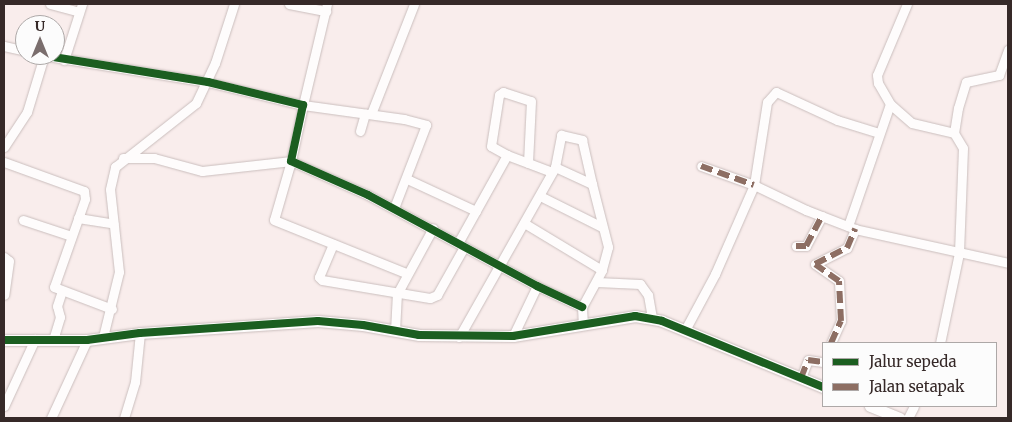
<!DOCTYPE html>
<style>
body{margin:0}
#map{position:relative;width:1012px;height:422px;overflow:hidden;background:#f9edec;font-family:Merriweather,serif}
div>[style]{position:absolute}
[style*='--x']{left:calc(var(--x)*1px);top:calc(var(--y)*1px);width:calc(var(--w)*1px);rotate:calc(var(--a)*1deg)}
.roads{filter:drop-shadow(0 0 1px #cabebd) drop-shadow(0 0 1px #cabebd)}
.street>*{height:9px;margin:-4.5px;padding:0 4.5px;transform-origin:4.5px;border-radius:4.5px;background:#fefcfc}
.secondary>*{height:11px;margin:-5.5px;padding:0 5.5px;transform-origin:5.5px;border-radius:5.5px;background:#fefcfc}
.quiet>*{height:6px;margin-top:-3px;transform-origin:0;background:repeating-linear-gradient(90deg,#8d6e63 0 12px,transparent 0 18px)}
.cycleway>*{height:8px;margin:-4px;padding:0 4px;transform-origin:4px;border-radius:4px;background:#1b5e20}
span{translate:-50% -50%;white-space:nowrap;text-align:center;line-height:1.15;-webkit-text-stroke:5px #fcfcfc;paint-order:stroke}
.frame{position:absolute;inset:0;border:5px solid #362928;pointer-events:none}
.legend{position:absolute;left:822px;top:342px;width:175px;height:65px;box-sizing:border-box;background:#fcfcfc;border:1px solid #ada8a7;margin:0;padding:6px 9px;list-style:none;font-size:15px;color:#362928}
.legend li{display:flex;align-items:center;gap:10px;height:25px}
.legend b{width:25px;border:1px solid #ada8a7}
.north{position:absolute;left:15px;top:15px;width:50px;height:50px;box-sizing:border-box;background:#fcfcfc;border:1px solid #ada8a7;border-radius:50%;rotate:0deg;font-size:14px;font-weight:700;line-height:20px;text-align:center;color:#362928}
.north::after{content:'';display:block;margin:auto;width:18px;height:22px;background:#7a6e6d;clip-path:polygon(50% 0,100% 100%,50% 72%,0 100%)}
</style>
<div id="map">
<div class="roads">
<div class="street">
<div style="--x:50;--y:4;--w:30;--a:15"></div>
<div style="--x:289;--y:4;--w:38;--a:11"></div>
<div style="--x:327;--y:4;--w:104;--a:103.4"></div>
<div style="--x:303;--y:105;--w:102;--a:7.9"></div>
<div style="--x:404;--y:119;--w:23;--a:15"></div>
<div style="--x:426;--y:125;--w:89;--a:111.1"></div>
<div style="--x:907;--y:4;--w:77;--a:112.9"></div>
<div style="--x:877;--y:75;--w:8;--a:83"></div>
<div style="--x:878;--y:83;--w:24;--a:60"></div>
<div style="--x:890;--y:104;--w:29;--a:41"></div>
<div style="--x:912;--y:123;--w:43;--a:13.4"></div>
<div style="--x:954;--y:133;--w:17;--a:59"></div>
<div style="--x:963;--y:148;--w:105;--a:92.2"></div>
<div style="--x:959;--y:253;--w:92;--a:101.9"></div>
<div style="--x:4;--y:46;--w:22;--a:13"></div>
<div style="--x:41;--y:55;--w:169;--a:9.2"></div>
<div style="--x:208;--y:82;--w:98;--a:13.6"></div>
<div style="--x:303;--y:105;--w:57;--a:102.1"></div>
<div style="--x:291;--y:161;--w:84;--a:23.8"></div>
<div style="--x:368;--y:195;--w:192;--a:28.3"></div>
<div style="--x:537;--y:286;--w:50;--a:25"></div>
<div style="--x:64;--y:60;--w:59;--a:-72.2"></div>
<div style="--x:371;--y:114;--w:118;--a:-68.6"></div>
<div style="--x:360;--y:131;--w:18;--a:-74"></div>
<div style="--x:879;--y:133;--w:44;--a:-162.8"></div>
<div style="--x:837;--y:120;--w:67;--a:-155.3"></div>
<div style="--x:776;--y:92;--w:13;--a:132"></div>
<div style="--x:767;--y:102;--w:84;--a:98.9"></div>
<div style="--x:754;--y:185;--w:58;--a:25.7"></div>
<div style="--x:806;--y:210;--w:53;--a:21.2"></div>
<div style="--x:855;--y:229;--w:157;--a:12.5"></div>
<div style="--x:954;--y:133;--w:25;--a:-81"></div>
<div style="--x:958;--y:108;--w:27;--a:-73"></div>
<div style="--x:966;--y:82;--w:34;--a:-12"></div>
<div style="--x:999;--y:75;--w:27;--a:-70"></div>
<div style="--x:4;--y:147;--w:42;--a:-56.7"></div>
<div style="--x:27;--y:112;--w:59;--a:-73.1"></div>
<div style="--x:507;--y:155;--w:18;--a:-151"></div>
<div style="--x:491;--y:146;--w:52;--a:-81.1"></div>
<div style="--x:499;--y:95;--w:5;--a:-37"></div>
<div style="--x:503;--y:92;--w:29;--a:18"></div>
<div style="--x:531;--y:101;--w:62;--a:92.8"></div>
<div style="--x:123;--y:158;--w:31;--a:0"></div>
<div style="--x:154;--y:158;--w:50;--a:15.2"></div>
<div style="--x:202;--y:171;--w:90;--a:-6.4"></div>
<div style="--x:291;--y:161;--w:61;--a:106.1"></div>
<div style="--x:274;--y:220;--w:142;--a:21.9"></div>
<div style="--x:4;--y:162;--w:85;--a:19.9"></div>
<div style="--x:84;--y:191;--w:8;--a:83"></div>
<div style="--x:85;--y:199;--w:93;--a:109.4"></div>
<div style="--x:54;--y:287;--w:62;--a:20.8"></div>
<div style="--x:555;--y:167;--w:33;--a:-79"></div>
<div style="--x:561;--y:135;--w:22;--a:13"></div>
<div style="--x:582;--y:140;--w:45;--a:77.2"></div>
<div style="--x:407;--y:179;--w:76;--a:24.9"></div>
<div style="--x:540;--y:196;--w:69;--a:26.6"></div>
<div style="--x:78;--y:218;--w:36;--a:9"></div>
<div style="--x:23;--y:220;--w:51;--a:18.4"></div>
<div style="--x:524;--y:223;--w:91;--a:31.1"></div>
<div style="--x:848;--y:226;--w:129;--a:-71"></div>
<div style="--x:458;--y:243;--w:101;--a:-60.9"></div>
<div style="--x:507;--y:155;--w:48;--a:20.7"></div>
<div style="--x:333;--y:244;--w:36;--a:113"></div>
<div style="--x:319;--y:277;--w:4;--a:45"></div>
<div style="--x:322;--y:280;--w:109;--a:9.5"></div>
<div style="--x:430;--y:298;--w:8;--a:-23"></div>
<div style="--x:437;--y:295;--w:55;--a:-60.6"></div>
<div style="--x:796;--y:246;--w:10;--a:0"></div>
<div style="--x:806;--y:246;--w:34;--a:-62"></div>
<div style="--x:4;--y:257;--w:6;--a:39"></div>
<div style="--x:9;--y:261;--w:34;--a:98"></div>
<div style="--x:597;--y:282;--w:43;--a:2.7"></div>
<div style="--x:640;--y:284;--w:14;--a:54"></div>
<div style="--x:648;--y:295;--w:22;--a:80"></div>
<div style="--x:685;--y:330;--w:64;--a:-61.8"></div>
<div style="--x:715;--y:274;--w:97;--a:-66.3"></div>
<div style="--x:754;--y:185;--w:56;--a:-160.3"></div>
<div style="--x:395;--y:331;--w:37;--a:-87"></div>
<div style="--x:397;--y:294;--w:75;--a:-61.4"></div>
<div style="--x:513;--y:336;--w:55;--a:-64.4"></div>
<div style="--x:103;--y:337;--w:67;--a:-76.2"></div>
<div style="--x:119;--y:272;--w:83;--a:-96.2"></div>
<div style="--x:110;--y:189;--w:23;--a:-77"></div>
<div style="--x:115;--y:167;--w:103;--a:-38.3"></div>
<div style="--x:196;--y:103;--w:44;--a:-64.6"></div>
<div style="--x:215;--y:63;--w:62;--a:-72.1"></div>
<div style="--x:459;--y:337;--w:195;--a:-60.5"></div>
<div style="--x:555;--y:167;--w:41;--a:24.7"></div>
<div style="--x:592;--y:184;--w:65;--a:75.7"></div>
<div style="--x:608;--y:247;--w:24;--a:105"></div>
<div style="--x:602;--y:270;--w:42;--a:118.4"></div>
<div style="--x:582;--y:307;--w:17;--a:87"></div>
<div style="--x:53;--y:340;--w:24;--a:-73"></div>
<div style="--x:60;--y:317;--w:11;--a:-105"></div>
<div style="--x:57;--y:306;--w:16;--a:-72"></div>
<div style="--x:831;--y:343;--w:24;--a:-66"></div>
<div style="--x:841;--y:321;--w:40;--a:-92.9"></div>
<div style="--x:839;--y:281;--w:29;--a:-145"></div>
<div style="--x:815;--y:264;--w:36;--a:-27"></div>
<div style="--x:847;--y:248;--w:21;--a:-67"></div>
<div style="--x:801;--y:378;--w:19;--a:-69"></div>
<div style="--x:808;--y:360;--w:15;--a:8"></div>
<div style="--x:4;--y:406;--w:74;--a:-65.2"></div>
<div style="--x:51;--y:418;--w:86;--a:-65.2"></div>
<div style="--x:124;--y:418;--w:38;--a:-73"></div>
<div style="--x:135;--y:382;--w:49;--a:-84.2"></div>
<div style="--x:908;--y:418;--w:13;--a:-63"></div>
</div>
<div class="secondary">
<div style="--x:4;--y:340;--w:83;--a:0"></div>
<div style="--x:87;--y:340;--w:53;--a:-7.5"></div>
<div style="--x:140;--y:333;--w:178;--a:-3.9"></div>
<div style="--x:318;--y:321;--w:45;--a:5.1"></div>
<div style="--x:363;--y:325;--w:57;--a:10.1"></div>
<div style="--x:419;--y:335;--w:94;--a:0.6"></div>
<div style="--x:513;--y:336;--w:124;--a:-9.3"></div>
<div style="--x:635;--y:316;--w:27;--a:10"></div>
<div style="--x:662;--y:321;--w:174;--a:22.3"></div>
<div style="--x:870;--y:406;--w:32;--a:22"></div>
</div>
</div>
<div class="quiet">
<div style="--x:701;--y:166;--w:56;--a:19.7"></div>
<div style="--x:796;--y:246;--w:10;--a:0"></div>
<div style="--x:806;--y:246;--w:34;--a:-62"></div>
<div style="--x:831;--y:343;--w:24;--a:-66"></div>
<div style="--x:841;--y:321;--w:40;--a:-92.9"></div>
<div style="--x:839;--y:281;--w:29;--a:-145"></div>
<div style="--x:815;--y:264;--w:36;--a:-27"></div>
<div style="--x:847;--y:248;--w:21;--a:-67"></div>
<div style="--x:801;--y:378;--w:19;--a:-69"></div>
<div style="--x:808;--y:360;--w:15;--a:8"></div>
</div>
<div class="cycleway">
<div style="--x:41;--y:55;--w:169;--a:9.2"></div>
<div style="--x:208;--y:82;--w:98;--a:13.6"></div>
<div style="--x:303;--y:105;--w:57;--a:102.1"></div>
<div style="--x:291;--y:161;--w:84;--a:23.8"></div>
<div style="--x:368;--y:195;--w:192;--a:28.3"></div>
<div style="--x:537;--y:286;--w:50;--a:25"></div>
<div style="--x:4;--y:340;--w:83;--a:0"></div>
<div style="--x:87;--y:340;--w:53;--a:-7.5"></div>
<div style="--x:140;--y:333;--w:178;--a:-3.9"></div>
<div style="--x:318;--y:321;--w:45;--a:5.1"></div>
<div style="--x:363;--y:325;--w:57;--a:10.1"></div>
<div style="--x:419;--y:335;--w:94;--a:0.6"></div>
<div style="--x:513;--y:336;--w:124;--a:-9.3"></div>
<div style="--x:635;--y:316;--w:27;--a:10"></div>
<div style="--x:662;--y:321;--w:174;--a:22.3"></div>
</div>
<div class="frame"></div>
<ul class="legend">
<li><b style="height:6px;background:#1b5e20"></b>Jalur sepeda</li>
<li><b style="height:6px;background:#8d6e63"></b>Jalan setapak</li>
</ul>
<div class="north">U</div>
</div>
